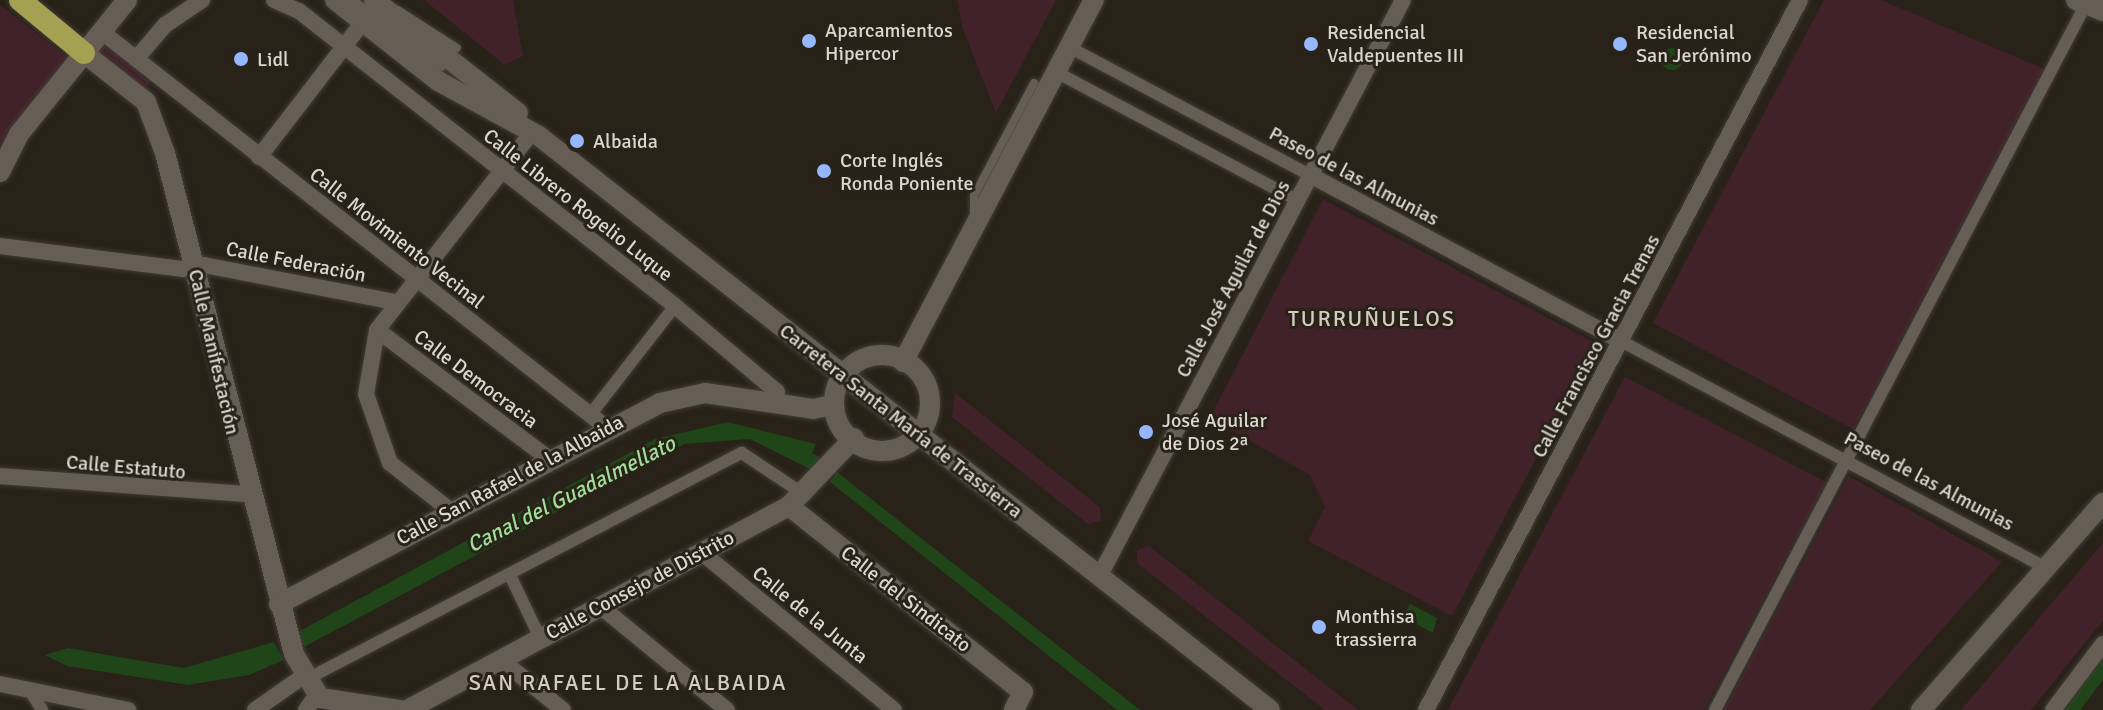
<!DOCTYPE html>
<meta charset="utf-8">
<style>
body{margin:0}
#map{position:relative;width:2103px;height:710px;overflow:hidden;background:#282219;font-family:Signika,sans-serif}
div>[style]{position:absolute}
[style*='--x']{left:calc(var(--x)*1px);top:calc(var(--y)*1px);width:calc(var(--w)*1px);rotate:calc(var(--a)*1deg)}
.green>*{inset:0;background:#42222a}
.water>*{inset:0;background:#1f4519}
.round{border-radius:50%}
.roads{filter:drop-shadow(0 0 2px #413c36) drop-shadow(0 0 2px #413c36)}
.service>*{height:8px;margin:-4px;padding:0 4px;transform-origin:4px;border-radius:4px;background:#665e54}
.pedestrian>*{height:12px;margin:-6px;padding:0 6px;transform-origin:6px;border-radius:6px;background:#665e54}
.minor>*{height:16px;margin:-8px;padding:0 8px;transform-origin:8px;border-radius:8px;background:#665e54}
.tertiary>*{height:20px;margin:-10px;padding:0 10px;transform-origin:10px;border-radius:10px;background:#665e54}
.tertiary>.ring{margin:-10px;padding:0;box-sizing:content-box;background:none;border:20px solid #665e54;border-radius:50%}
.trunk>*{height:22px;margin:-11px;padding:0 11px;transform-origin:11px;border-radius:11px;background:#a5a152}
.dots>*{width:22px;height:22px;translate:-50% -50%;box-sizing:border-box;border:4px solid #282219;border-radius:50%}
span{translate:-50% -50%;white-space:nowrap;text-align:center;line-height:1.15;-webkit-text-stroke:6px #282219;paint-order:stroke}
.poi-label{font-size:20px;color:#dad6d0}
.left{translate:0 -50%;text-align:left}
.street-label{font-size:20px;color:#dad6d0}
.neighbourhood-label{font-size:22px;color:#d5ccc1;letter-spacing:2px}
.water-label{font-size:22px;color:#a0dd96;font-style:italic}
</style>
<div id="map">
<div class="green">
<div style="clip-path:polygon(424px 0,513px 0,523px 56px,505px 65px)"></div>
<div style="clip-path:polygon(957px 0,1056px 0,996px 113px,963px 29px)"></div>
<div style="clip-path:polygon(1824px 0,1881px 0,2044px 69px,1853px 429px,1653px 323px)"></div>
<div style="clip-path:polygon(0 5px,68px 58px,0 164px)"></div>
<div style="clip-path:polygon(105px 44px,152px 80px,141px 93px,93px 58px)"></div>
<div style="clip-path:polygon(1323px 199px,1597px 344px,1452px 616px,1308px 541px,1325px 507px,1310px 475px,1210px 418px)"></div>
<div style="clip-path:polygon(1625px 377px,1826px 482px,1704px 710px,1448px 710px)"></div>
<div style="clip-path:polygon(955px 393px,1100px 507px,1101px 521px,1088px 524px,952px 417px)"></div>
<div style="clip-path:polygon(1849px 476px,2002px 562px,1870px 710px,1724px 710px)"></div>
<div style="clip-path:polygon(2103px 543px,2103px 621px,2031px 710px,1961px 710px)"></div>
<div style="clip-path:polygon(1149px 546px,1358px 710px,1325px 710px,1137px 563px,1137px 550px)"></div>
</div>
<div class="water">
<div class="round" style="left:1661px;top:48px;width:22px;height:22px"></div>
<div style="clip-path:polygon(728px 422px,816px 444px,812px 453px,826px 461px,816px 472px,750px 439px,684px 444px,304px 647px,296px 633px,655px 439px)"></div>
<div style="clip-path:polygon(837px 472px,1140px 710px,1117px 710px,830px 482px)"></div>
<div style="clip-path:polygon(1410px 604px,1437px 618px,1433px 633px,1403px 617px)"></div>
<div style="clip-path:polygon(274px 642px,284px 660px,249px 675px,188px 685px,67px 666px,45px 655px,68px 648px,183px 668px)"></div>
<div style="clip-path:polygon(2103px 658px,2103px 680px,2080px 710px,2063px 710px)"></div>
</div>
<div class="roads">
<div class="service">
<div style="--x:353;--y:0;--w:111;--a:37"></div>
<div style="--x:398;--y:10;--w:70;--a:32.8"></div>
<div style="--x:974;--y:216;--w:20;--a:-90"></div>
<div style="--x:974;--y:196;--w:128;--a:-62"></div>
</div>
<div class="pedestrian">
<div style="--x:1069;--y:47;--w:273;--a:28"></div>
<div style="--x:1056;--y:72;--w:273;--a:28"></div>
<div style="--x:1621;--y:341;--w:482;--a:28.1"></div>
<div style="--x:590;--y:415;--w:138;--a:-52.1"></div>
<div style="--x:510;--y:575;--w:70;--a:64.5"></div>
<div style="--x:307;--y:679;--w:490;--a:-27.5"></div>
<div style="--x:742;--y:453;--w:76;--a:33.7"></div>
<div style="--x:29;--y:689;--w:25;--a:58"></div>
<div style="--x:1715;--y:710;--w:798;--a:-62.28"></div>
</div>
<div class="minor">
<div style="--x:274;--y:0;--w:27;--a:24"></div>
<div style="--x:299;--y:11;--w:478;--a:38.1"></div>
<div style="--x:675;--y:306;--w:133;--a:40.1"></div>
<div style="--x:777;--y:392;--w:8;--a:104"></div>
<div style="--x:102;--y:32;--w:642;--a:38.1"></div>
<div style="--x:136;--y:59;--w:45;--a:-49.5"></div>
<div style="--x:165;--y:25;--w:45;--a:-34"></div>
<div style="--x:259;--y:157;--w:170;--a:-52.4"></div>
<div style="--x:1310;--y:175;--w:353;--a:28.1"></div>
<div style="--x:0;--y:246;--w:183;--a:7.2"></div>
<div style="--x:182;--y:269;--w:22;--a:-10"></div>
<div style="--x:204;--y:265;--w:195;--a:11"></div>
<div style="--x:377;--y:330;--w:217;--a:36.8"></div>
<div style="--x:0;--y:476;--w:249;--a:4.2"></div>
<div style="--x:451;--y:511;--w:78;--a:-141.8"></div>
<div style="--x:390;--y:463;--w:73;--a:-109.2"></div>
<div style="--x:366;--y:394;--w:65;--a:-80.2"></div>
<div style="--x:377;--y:330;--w:253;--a:-51.9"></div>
<div style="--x:701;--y:552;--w:249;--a:39.3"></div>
<div style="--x:1099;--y:577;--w:652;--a:-62.22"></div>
<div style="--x:600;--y:606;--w:164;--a:39.3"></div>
<div style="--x:500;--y:659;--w:81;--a:39"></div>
<div style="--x:0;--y:684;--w:131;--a:11.5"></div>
<div style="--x:255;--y:710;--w:61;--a:-35"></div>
<div style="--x:306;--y:710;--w:19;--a:-54"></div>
<div style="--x:1426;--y:710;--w:802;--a:-62.22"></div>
<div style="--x:2053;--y:710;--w:83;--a:-52.9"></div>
</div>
<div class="tertiary">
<div style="--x:335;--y:0;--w:131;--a:38.2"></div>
<div style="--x:438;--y:81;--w:115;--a:28.6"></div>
<div style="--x:539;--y:136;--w:929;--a:38.14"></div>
<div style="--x:374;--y:0;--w:183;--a:38.1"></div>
<div style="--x:2076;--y:0;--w:29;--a:22"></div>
<div style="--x:84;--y:53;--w:79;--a:38.3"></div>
<div style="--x:146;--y:102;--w:54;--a:69.6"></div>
<div style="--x:165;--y:153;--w:517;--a:75.56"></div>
<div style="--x:294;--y:654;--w:51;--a:59.4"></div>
<div style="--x:320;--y:698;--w:80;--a:8.6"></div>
<div style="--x:0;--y:172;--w:42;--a:-63.4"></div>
<div style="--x:19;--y:134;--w:172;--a:-51.1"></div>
<div class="ring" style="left:834px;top:355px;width:76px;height:76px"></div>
<div style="--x:903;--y:362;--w:409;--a:-62.2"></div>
<div style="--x:789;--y:506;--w:299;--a:38.5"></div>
<div style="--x:1023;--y:692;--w:20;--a:117"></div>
<div style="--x:279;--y:604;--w:431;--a:-27.8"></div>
<div style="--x:660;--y:403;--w:46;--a:-12.5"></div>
<div style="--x:705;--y:393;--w:109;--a:8.4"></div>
<div style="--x:813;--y:409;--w:20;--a:-11"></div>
<div style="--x:407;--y:710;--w:433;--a:-28.1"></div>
<div style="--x:789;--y:506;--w:94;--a:-46.3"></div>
<div style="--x:1921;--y:710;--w:276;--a:-48.7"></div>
</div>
<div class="trunk">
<div style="--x:20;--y:0;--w:83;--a:39.6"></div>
</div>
</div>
<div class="dots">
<div style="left:809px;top:41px;background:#94b7fd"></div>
<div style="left:1311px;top:44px;background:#94b7fd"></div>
<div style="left:1620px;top:44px;background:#94b7fd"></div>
<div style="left:241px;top:59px;background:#94b7fd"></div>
<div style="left:577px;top:141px;background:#94b7fd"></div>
<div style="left:824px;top:171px;background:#94b7fd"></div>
<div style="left:1146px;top:432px;background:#94b7fd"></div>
<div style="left:1319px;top:627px;background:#94b7fd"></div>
</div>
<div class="poi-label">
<span class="left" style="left:825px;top:42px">Aparcamientos<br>Hipercor</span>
<span class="left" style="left:1327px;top:44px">Residencial<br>Valdepuentes III</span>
<span class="left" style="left:1636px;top:44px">Residencial<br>San Jerónimo</span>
<span class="left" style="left:257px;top:59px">Lidl</span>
<span class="left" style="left:593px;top:141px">Albaida</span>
<span class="left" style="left:840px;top:172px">Corte Inglés<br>Ronda Poniente</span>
<span class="left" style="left:1162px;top:432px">José Aguilar<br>de Dios 2ª</span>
<span class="left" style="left:1335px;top:628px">Monthisa<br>trassierra</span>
</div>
<div class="street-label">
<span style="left:1354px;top:176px;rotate:28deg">Paseo de las Almunias</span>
<span style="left:578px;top:205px;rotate:38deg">Calle Librero Rogelio Luque</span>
<span style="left:397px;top:238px;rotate:38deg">Calle Movimiento Vecinal</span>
<span style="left:296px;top:262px;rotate:11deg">Calle Federación</span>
<span style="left:1233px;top:279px;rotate:-62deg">Calle José Aguilar de Dios</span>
<span style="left:1596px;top:346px;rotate:-62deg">Calle Francisco Gracia Trenas</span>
<span style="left:214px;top:352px;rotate:77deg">Calle Manifestación</span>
<span style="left:476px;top:379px;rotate:37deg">Calle Democracia</span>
<span style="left:901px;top:421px;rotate:38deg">Carretera Santa María de Trassierra</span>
<span style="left:126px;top:467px;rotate:5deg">Calle Estatuto</span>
<span style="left:510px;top:480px;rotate:-28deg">Calle San Rafael de la Albaida</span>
<span style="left:1929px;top:481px;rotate:28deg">Paseo de las Almunias</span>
<span style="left:640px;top:585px;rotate:-28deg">Calle Consejo de Distrito</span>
<span style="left:906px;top:599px;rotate:38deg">Calle del Sindicato</span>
<span style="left:810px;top:615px;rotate:39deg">Calle de la Junta</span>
</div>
<div class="neighbourhood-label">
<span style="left:1372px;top:319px">TURRUÑUELOS</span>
<span style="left:628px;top:683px">SAN RAFAEL DE LA ALBAIDA</span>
</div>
<div class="water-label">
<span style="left:571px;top:494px;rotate:-27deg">Canal del Guadalmellato</span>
</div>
</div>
